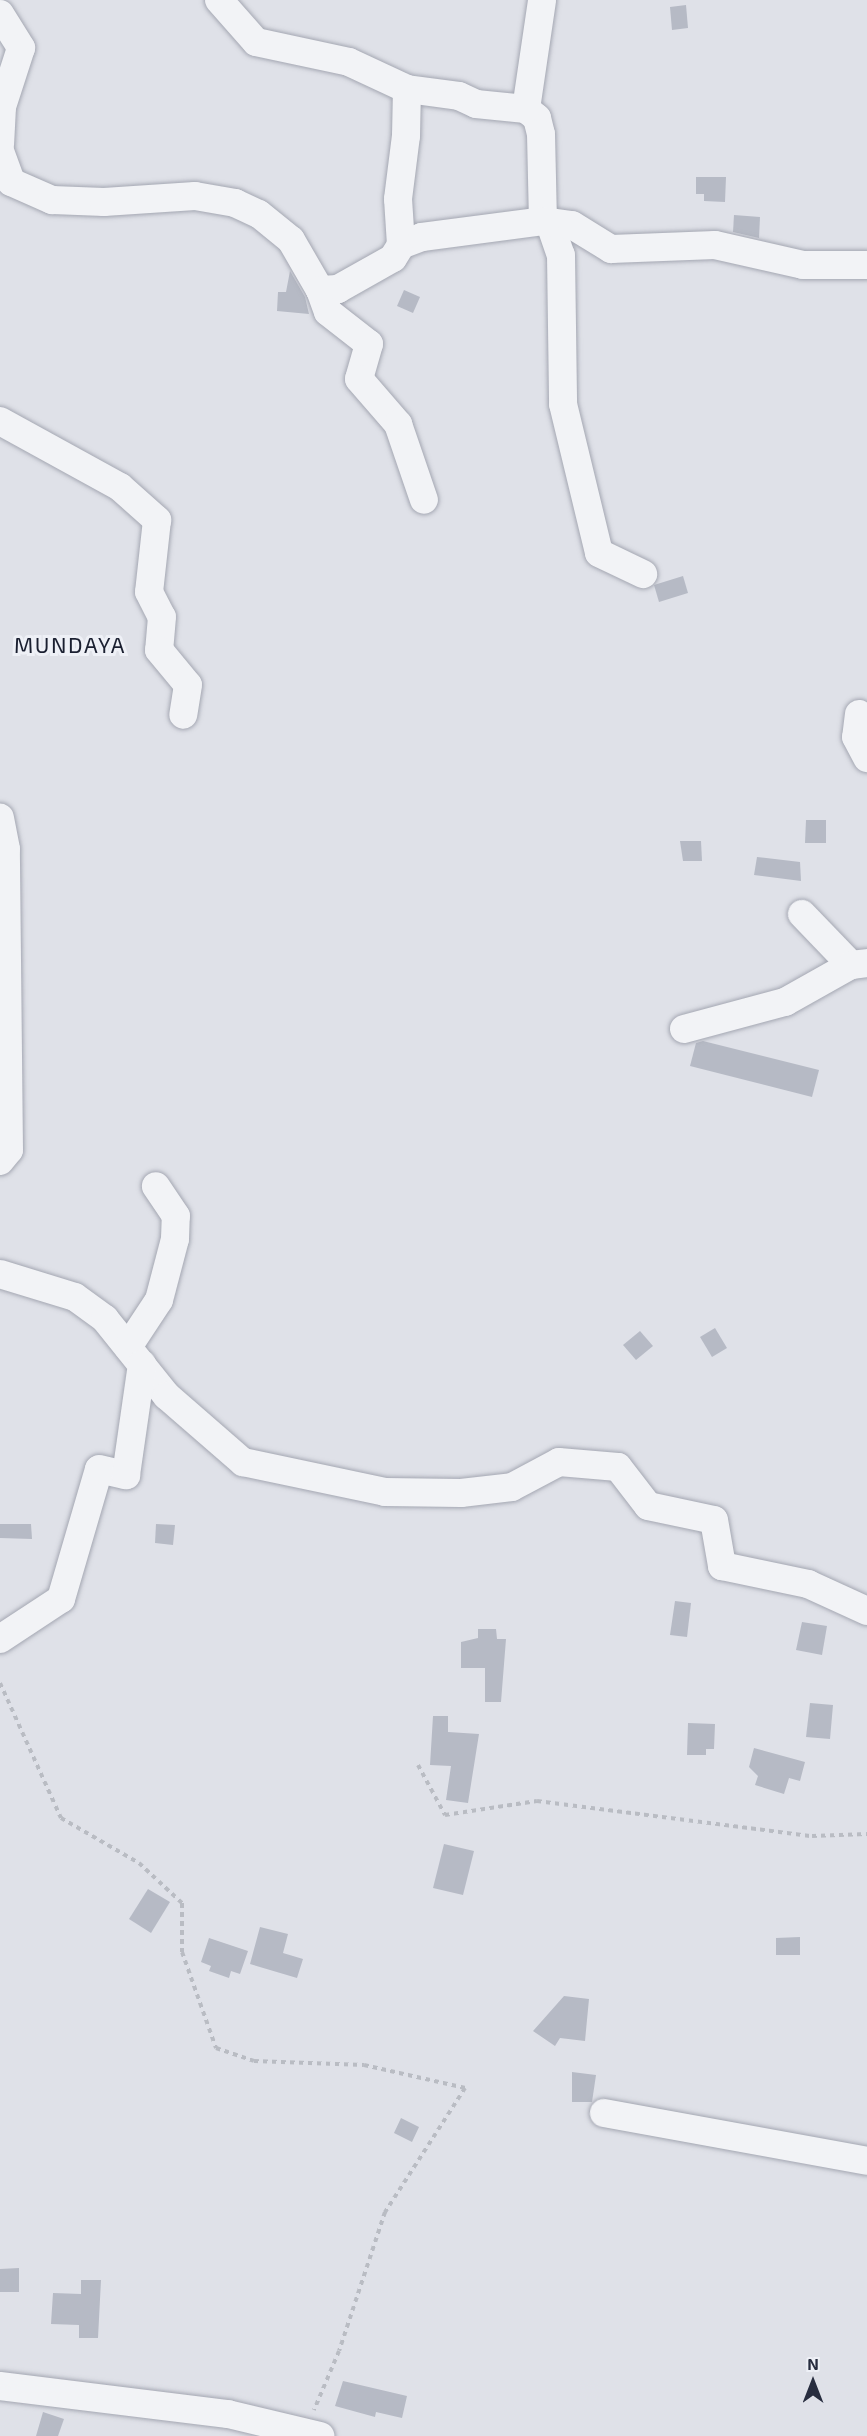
<!DOCTYPE html>
<style>
body{margin:0}
#map{position:relative;width:867px;height:2436px;overflow:hidden;background:#dfe1e8;font-family:"Exo 2",sans-serif}
div>[style]{position:absolute}
[style*='--x']{left:calc(var(--x)*1px);top:calc(var(--y)*1px);width:calc(var(--w)*1px);rotate:calc(var(--a)*1deg)}
.building>*{inset:0;background:#b6bac5}
.path>*{height:4px;margin-top:-2px;transform-origin:0;background:repeating-linear-gradient(90deg,#b9bcc3 0 4.5px,transparent 0 9px)}
.roads{filter:drop-shadow(0 0 2px #a4a7b2) drop-shadow(0 0 2px #a4a7b2)}
.minor>*{height:28px;margin:-14px;padding:0 14px;transform-origin:14px;border-radius:14px;background:#f2f3f6}
span{translate:-50% -50%;white-space:nowrap;text-align:center;line-height:1.15;-webkit-text-stroke:6px #eef0f6;paint-order:stroke}
.quarter-label{font-size:22px;color:#1a1f30;letter-spacing:1.5px}
.north{position:absolute;left:783px;top:2352px;width:60px;height:60px;-webkit-text-stroke:4px #eef0f6;paint-order:stroke;rotate:0deg;font-size:16px;font-weight:700;line-height:24px;text-align:center;color:#282d3f}
.north::after{content:'';display:block;margin:auto;width:21px;height:27px;background:#282d3f;clip-path:polygon(50% 0,100% 100%,50% 72%,0 100%)}
</style>
<div id="map">
<div class="building">
<div style="clip-path:polygon(686px 5px,688px 28px,672px 30px,670px 7px)"></div>
<div style="clip-path:polygon(696px 177px,726px 177px,725px 202px,704px 201px,704px 194px,696px 194px)"></div>
<div style="clip-path:polygon(734px 215px,760px 217px,759px 238px,733px 232px)"></div>
<div style="clip-path:polygon(290px 271px,305px 297px,309px 314px,277px 311px,278px 292px,286px 292px)"></div>
<div style="clip-path:polygon(404px 290px,420px 297px,413px 313px,397px 306px)"></div>
<div style="clip-path:polygon(683px 576px,688px 593px,659px 602px,654px 585px)"></div>
<div style="clip-path:polygon(806px 820px,826px 820px,826px 843px,805px 843px)"></div>
<div style="clip-path:polygon(680px 841px,701px 841px,702px 861px,683px 861px)"></div>
<div style="clip-path:polygon(757px 857px,800px 862px,801px 881px,754px 875px)"></div>
<div style="clip-path:polygon(703px 1041px,819px 1070px,812px 1097px,690px 1066px,696px 1043px)"></div>
<div style="clip-path:polygon(715px 1328px,727px 1348px,712px 1357px,700px 1337px)"></div>
<div style="clip-path:polygon(640px 1331px,653px 1346px,636px 1360px,623px 1345px)"></div>
<div style="clip-path:polygon(0 1524px,31px 1524px,32px 1539px,0 1538px)"></div>
<div style="clip-path:polygon(156px 1524px,175px 1525px,173px 1545px,155px 1543px)"></div>
<div style="clip-path:polygon(675px 1601px,691px 1603px,687px 1637px,670px 1635px)"></div>
<div style="clip-path:polygon(802px 1622px,827px 1626px,822px 1655px,796px 1650px)"></div>
<div style="clip-path:polygon(478px 1629px,496px 1629px,497px 1639px,506px 1639px,501px 1702px,485px 1702px,485px 1668px,461px 1668px,461px 1642px,478px 1638px)"></div>
<div style="clip-path:polygon(810px 1703px,833px 1705px,830px 1739px,806px 1737px)"></div>
<div style="clip-path:polygon(433px 1716px,448px 1716px,448px 1732px,479px 1734px,468px 1803px,446px 1800px,451px 1766px,430px 1765px)"></div>
<div style="clip-path:polygon(688px 1723px,715px 1724px,714px 1749px,706px 1749px,706px 1755px,687px 1755px)"></div>
<div style="clip-path:polygon(754px 1748px,805px 1762px,800px 1781px,789px 1778px,784px 1794px,755px 1785px,758px 1776px,749px 1767px)"></div>
<div style="clip-path:polygon(444px 1844px,474px 1851px,463px 1895px,433px 1888px)"></div>
<div style="clip-path:polygon(148px 1889px,170px 1902px,151px 1933px,129px 1919px)"></div>
<div style="clip-path:polygon(260px 1927px,288px 1934px,283px 1953px,303px 1959px,297px 1978px,250px 1964px)"></div>
<div style="clip-path:polygon(800px 1937px,800px 1955px,776px 1955px,776px 1938px)"></div>
<div style="clip-path:polygon(209px 1938px,248px 1951px,240px 1974px,231px 1971px,229px 1978px,209px 1971px,211px 1966px,201px 1962px)"></div>
<div style="clip-path:polygon(564px 1996px,589px 1999px,585px 2041px,560px 2038px,555px 2046px,533px 2031px)"></div>
<div style="clip-path:polygon(572px 2072px,596px 2075px,592px 2102px,572px 2102px)"></div>
<div style="clip-path:polygon(401px 2118px,419px 2127px,412px 2142px,394px 2133px)"></div>
<div style="clip-path:polygon(19px 2268px,19px 2292px,0 2292px,0 2269px)"></div>
<div style="clip-path:polygon(81px 2280px,101px 2280px,98px 2338px,79px 2338px,79px 2325px,51px 2324px,53px 2293px,81px 2294px)"></div>
<div style="clip-path:polygon(343px 2381px,407px 2396px,402px 2418px,376px 2412px,375px 2417px,335px 2406px)"></div>
<div style="clip-path:polygon(43px 2412px,64px 2419px,58px 2436px,36px 2436px)"></div>
</div>
<div class="path">
<div style="--x:0;--y:1683;--w:148;--a:65.7"></div>
<div style="--x:61;--y:1818;--w:90;--a:30"></div>
<div style="--x:139;--y:1863;--w:59;--a:42.9"></div>
<div style="--x:182;--y:1903;--w:49;--a:90"></div>
<div style="--x:182;--y:1952;--w:102;--a:70.5"></div>
<div style="--x:216;--y:2048;--w:40;--a:18.9"></div>
<div style="--x:254;--y:2061;--w:110;--a:2.1"></div>
<div style="--x:364;--y:2065;--w:104;--a:12.8"></div>
<div style="--x:465;--y:2088;--w:148;--a:122.8"></div>
<div style="--x:385;--y:2212;--w:146;--a:108.3"></div>
<div style="--x:339;--y:2351;--w:64;--a:113"></div>
<div style="--x:418;--y:1765;--w:57;--a:61.6"></div>
<div style="--x:445;--y:1815;--w:93;--a:-8.7"></div>
<div style="--x:537;--y:1801;--w:277;--a:7.3"></div>
<div style="--x:812;--y:1836;--w:55;--a:-2.1"></div>
</div>
<div class="roads">
<div class="minor">
<div style="--x:219;--y:0;--w:56;--a:48.6"></div>
<div style="--x:256;--y:42;--w:95;--a:12.1"></div>
<div style="--x:349;--y:62;--w:64;--a:25"></div>
<div style="--x:407;--y:89;--w:52;--a:7.7"></div>
<div style="--x:459;--y:96;--w:19;--a:25"></div>
<div style="--x:476;--y:104;--w:50;--a:5.7"></div>
<div style="--x:526;--y:109;--w:14;--a:39"></div>
<div style="--x:537;--y:118;--w:16;--a:76"></div>
<div style="--x:541;--y:134;--w:87;--a:88.7"></div>
<div style="--x:0;--y:14;--w:40;--a:58"></div>
<div style="--x:21;--y:48;--w:62;--a:107.9"></div>
<div style="--x:2;--y:107;--w:37;--a:93"></div>
<div style="--x:526;--y:109;--w:110;--a:-81.6"></div>
<div style="--x:0;--y:151;--w:33;--a:70"></div>
<div style="--x:11;--y:182;--w:45;--a:23.7"></div>
<div style="--x:52;--y:200;--w:52;--a:2.2"></div>
<div style="--x:104;--y:202;--w:91;--a:-3.8"></div>
<div style="--x:195;--y:196;--w:41;--a:9.9"></div>
<div style="--x:235;--y:203;--w:26;--a:25"></div>
<div style="--x:259;--y:214;--w:41;--a:39.1"></div>
<div style="--x:291;--y:240;--w:58;--a:59.9"></div>
<div style="--x:320;--y:290;--w:18;--a:-3"></div>
<div style="--x:338;--y:289;--w:63;--a:-29.4"></div>
<div style="--x:393;--y:258;--w:15;--a:-58"></div>
<div style="--x:401;--y:245;--w:46;--a:-93.7"></div>
<div style="--x:398;--y:199;--w:64;--a:-82.8"></div>
<div style="--x:406;--y:136;--w:47;--a:-88.8"></div>
<div style="--x:549;--y:221;--w:36;--a:71"></div>
<div style="--x:561;--y:255;--w:149;--a:89.2"></div>
<div style="--x:563;--y:404;--w:153;--a:76.4"></div>
<div style="--x:599;--y:553;--w:49;--a:25.5"></div>
<div style="--x:401;--y:245;--w:22;--a:-21"></div>
<div style="--x:422;--y:237;--w:122;--a:-7.5"></div>
<div style="--x:543;--y:221;--w:29;--a:8"></div>
<div style="--x:572;--y:225;--w:46;--a:31.6"></div>
<div style="--x:611;--y:249;--w:104;--a:-2.2"></div>
<div style="--x:715;--y:245;--w:90;--a:12.8"></div>
<div style="--x:803;--y:265;--w:64;--a:0"></div>
<div style="--x:320;--y:290;--w:23;--a:70"></div>
<div style="--x:328;--y:312;--w:52;--a:38"></div>
<div style="--x:369;--y:344;--w:36;--a:106"></div>
<div style="--x:359;--y:379;--w:60;--a:49.1"></div>
<div style="--x:398;--y:424;--w:80;--a:71.1"></div>
<div style="--x:0;--y:421;--w:137;--a:28.8"></div>
<div style="--x:120;--y:487;--w:50;--a:41.7"></div>
<div style="--x:157;--y:520;--w:72;--a:96.3"></div>
<div style="--x:149;--y:592;--w:28;--a:63"></div>
<div style="--x:162;--y:617;--w:33;--a:95"></div>
<div style="--x:159;--y:650;--w:45;--a:50.4"></div>
<div style="--x:188;--y:685;--w:30;--a:99"></div>
<div style="--x:859;--y:714;--w:23;--a:97"></div>
<div style="--x:856;--y:737;--w:24;--a:62"></div>
<div style="--x:802;--y:914;--w:71;--a:46.1"></div>
<div style="--x:684;--y:1029;--w:105;--a:-15"></div>
<div style="--x:785;--y:1002;--w:76;--a:-29.3"></div>
<div style="--x:851;--y:965;--w:16;--a:-7"></div>
<div style="--x:0;--y:1161;--w:14;--a:-51"></div>
<div style="--x:9;--y:1150;--w:301;--a:-90.6"></div>
<div style="--x:6;--y:849;--w:32;--a:-101"></div>
<div style="--x:0;--y:1274;--w:78;--a:17"></div>
<div style="--x:75;--y:1297;--w:37;--a:36"></div>
<div style="--x:105;--y:1319;--w:99;--a:51.2"></div>
<div style="--x:167;--y:1396;--w:101;--a:41"></div>
<div style="--x:243;--y:1462;--w:145;--a:11.9"></div>
<div style="--x:385;--y:1492;--w:76;--a:0.8"></div>
<div style="--x:461;--y:1493;--w:51;--a:-6.7"></div>
<div style="--x:512;--y:1487;--w:53;--a:-28"></div>
<div style="--x:559;--y:1462;--w:59;--a:4.8"></div>
<div style="--x:618;--y:1467;--w:49;--a:52.4"></div>
<div style="--x:648;--y:1506;--w:67;--a:12"></div>
<div style="--x:714;--y:1520;--w:47;--a:80.1"></div>
<div style="--x:722;--y:1566;--w:88;--a:11.8"></div>
<div style="--x:808;--y:1584;--w:65;--a:24.6"></div>
<div style="--x:128;--y:1347;--w:56;--a:-56.6"></div>
<div style="--x:159;--y:1300;--w:63;--a:-75.3"></div>
<div style="--x:175;--y:1239;--w:23;--a:-88"></div>
<div style="--x:176;--y:1216;--w:36;--a:-124"></div>
<div style="--x:0;--y:1639;--w:73;--a:-33.3"></div>
<div style="--x:61;--y:1599;--w:135;--a:-73.7"></div>
<div style="--x:99;--y:1469;--w:28;--a:13"></div>
<div style="--x:126;--y:1475;--w:112;--a:-81.8"></div>
<div style="--x:604;--y:2113;--w:267;--a:10.3"></div>
<div style="--x:0;--y:2386;--w:230;--a:7"></div>
<div style="--x:228;--y:2414;--w:95;--a:13.4"></div>
</div>
</div>
<div class="quarter-label">
<span style="left:70px;top:645px">MUNDAYA</span>
</div>
<div class="north">N</div>
</div>
